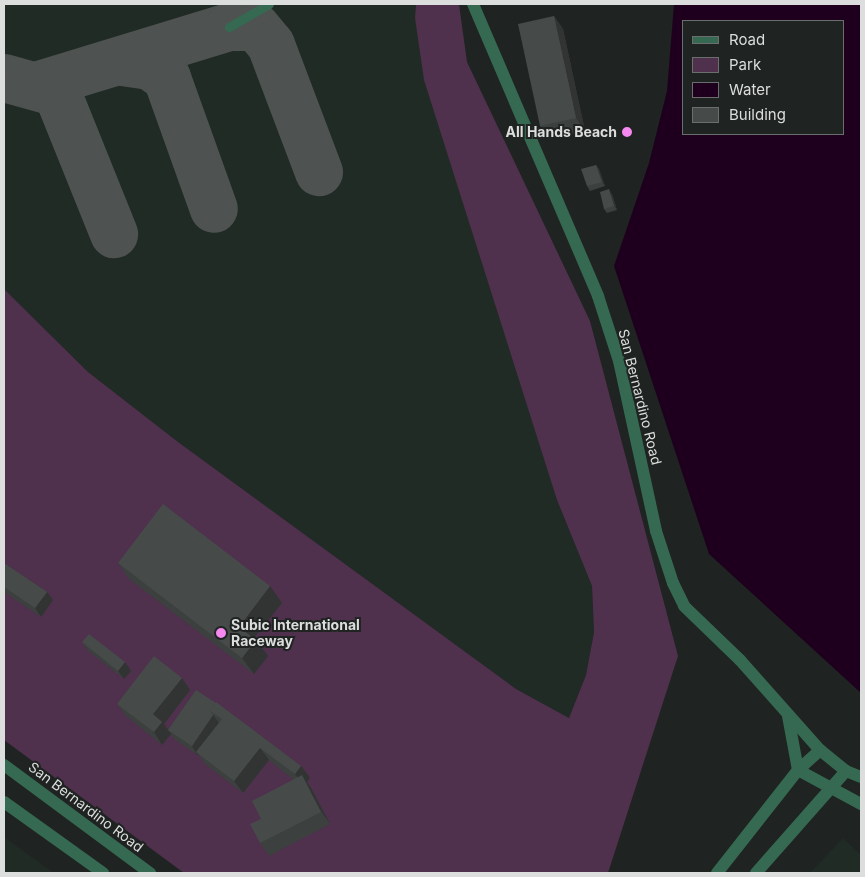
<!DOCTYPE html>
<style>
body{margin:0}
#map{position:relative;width:865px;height:877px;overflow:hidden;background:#1f2321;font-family:Inter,sans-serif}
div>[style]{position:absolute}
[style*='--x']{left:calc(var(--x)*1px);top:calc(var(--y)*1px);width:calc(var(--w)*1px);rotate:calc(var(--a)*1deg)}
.built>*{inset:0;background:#202b25}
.green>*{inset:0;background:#4f304d}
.water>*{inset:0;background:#1e001e}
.taxiway>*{height:48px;margin:-24px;padding:0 24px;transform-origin:24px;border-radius:24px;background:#4e5250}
.service>*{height:9px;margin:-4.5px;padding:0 4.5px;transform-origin:4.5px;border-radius:4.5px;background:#366952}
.tertiary>*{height:12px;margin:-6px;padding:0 6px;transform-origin:6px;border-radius:6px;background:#366952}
.wall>*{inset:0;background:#3c403f}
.shaded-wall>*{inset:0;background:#313433}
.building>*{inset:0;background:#464b49}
.dots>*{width:14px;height:14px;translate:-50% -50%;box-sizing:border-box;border:2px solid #1f2321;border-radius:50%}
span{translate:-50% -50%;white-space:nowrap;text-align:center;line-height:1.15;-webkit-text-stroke:4px #1f2321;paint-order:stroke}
.poi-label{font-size:14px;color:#dbdedc;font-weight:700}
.right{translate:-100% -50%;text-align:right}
.left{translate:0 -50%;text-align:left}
.street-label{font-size:14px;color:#dbdedc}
.frame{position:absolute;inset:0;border:5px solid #dbdedc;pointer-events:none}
.legend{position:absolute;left:682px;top:20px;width:162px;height:115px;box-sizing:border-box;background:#1f2321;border:1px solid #6a6e6c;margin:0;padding:6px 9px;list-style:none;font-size:15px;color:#dbdedc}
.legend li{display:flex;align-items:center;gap:10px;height:25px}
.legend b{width:25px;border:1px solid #6a6e6c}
</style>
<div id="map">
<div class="built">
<div style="clip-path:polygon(4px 4px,416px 4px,415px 18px,557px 500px,592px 586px,594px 632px,586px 675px,569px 718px,516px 689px,178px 442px,88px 372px,4px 289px)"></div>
<div style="clip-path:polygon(4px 837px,54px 873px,4px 873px)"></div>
<div style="clip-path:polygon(843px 838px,861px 855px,861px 873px,810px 873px)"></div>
</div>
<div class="green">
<div style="clip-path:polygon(416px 4px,459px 4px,467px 62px,590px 321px,678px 656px,608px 873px,184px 873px,4px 740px,4px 289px,88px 372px,178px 442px,516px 689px,569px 718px,586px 675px,594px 632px,592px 586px,557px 500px,424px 80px,415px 18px)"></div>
</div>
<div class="water">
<div style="clip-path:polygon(evenodd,674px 4px,861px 4px,861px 693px,709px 554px,614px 266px,649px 163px,667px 91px,674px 4px,684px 21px,844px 21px,844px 134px,684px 134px,684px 21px)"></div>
</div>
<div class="taxiway">
<div style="--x:122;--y:62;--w:28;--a:8"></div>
<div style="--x:150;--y:66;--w:21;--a:35"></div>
<div style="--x:167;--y:78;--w:139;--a:70.3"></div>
<div style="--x:4;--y:78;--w:49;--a:15.5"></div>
<div style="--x:51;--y:91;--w:10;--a:37"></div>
<div style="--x:59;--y:97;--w:148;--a:68.1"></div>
<div style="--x:36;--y:86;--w:202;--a:-17"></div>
<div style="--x:229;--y:27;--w:27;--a:0"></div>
<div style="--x:256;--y:27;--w:23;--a:50"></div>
<div style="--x:271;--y:45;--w:136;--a:69.3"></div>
</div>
<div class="service">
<div style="--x:229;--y:27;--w:46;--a:-29.9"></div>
</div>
<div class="tertiary">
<div style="--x:473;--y:4;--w:318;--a:66.8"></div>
<div style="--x:598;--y:296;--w:68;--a:72.1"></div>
<div style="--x:619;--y:361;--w:174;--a:77.7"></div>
<div style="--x:656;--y:531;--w:55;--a:71.9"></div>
<div style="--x:673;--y:583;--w:25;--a:64"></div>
<div style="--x:684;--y:606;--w:78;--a:44"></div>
<div style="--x:740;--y:660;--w:120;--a:48.4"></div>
<div style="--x:820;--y:750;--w:33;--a:39"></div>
<div style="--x:846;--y:771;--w:16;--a:22"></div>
<div style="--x:788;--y:716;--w:55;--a:79.5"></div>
<div style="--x:798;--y:770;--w:72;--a:28.4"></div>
<div style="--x:4;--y:765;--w:182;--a:36.5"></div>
<div style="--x:4;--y:802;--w:122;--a:35.6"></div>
<div style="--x:717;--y:873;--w:131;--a:-51.8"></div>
<div style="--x:798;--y:770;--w:30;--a:-42"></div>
<div style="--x:756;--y:873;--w:136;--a:-48.6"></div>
</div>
<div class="wall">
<div style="clip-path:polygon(554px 16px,563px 29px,585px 131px,549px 138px,540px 126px)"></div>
<div style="clip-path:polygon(596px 165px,599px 169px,605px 186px,590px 191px,587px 186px)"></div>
<div style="clip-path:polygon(612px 194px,617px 210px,607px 213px,604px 209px)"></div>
<div style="clip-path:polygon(4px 563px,47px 592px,53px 600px,41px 617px,4px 592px)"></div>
<div style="clip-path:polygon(118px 563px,282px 603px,254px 638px,256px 640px,268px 656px,254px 674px,129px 579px)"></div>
<div style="clip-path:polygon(82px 642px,131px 671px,124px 679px,88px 651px)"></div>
<div style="clip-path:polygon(190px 690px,164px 724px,168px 730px,196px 690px,301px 766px,310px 778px,307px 782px,311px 788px,330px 824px,269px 856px,260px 843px,261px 819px,294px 780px,269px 760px,243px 793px,205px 764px,198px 754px,197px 755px,174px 739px,171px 734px,162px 745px,126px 716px,117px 704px)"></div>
</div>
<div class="shaded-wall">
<div style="clip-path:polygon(554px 16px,563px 29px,585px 131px,576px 118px)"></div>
<div style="clip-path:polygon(596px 165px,599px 169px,605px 186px,602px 182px)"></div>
<div style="clip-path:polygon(609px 189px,612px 194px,617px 210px,614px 206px)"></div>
<div style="clip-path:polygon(270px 586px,282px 603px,250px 643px,239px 627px)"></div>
<div style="clip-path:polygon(47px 592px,53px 600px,41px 617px,35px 608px)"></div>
<div style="clip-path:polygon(256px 640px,268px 656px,254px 674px,242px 658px)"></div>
<div style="clip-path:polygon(125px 662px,131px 671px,124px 679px,118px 671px)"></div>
<div style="clip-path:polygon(182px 678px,190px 690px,164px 724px,171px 734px,162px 745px,154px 732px,153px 714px)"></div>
<div style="clip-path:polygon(213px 715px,219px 723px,196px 752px,198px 754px,197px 755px,192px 746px)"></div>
<div style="clip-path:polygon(260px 748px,269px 760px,243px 793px,234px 781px)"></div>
<div style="clip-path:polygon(301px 766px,310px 778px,307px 782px,311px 788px,330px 824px,295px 774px)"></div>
</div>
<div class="building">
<div style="clip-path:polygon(554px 16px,576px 118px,540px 126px,518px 24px)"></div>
<div style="clip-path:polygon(596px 165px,602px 182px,587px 186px,581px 169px)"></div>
<div style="clip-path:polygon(609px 189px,614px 206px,604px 209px,600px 192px)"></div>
<div style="clip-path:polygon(163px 504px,270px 586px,239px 627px,256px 640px,242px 658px,118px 563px)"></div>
<div style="clip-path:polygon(4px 563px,47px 592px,35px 608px,4px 587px)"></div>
<div style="clip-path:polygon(89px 634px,125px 662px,118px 671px,82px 642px)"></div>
<div style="clip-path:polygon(154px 656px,182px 678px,153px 714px,162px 722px,154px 732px,117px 704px)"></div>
<div style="clip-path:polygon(196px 690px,216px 703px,210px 711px,213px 715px,192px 746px,168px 730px)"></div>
<div style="clip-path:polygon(216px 702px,301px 766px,295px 774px,260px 748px,234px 781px,196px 752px,222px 719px,210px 711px)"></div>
<div style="clip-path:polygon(302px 775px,321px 812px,260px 843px,250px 824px,261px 819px,252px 801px)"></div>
</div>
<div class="dots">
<div style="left:627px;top:132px;background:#f589ef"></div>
<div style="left:221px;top:633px;background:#f589ef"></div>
</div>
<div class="poi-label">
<span class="right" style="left:617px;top:132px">All Hands Beach</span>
<span class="left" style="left:231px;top:633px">Subic International<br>Raceway</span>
</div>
<div class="street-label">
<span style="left:640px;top:397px;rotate:76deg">San Bernardino Road</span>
<span style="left:86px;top:807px;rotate:37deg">San Bernardino Road</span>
</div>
<div class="frame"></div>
<ul class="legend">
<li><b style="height:6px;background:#366952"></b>Road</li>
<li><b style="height:14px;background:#4f304d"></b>Park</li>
<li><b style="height:14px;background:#1e001e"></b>Water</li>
<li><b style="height:14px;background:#464b49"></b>Building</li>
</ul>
</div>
